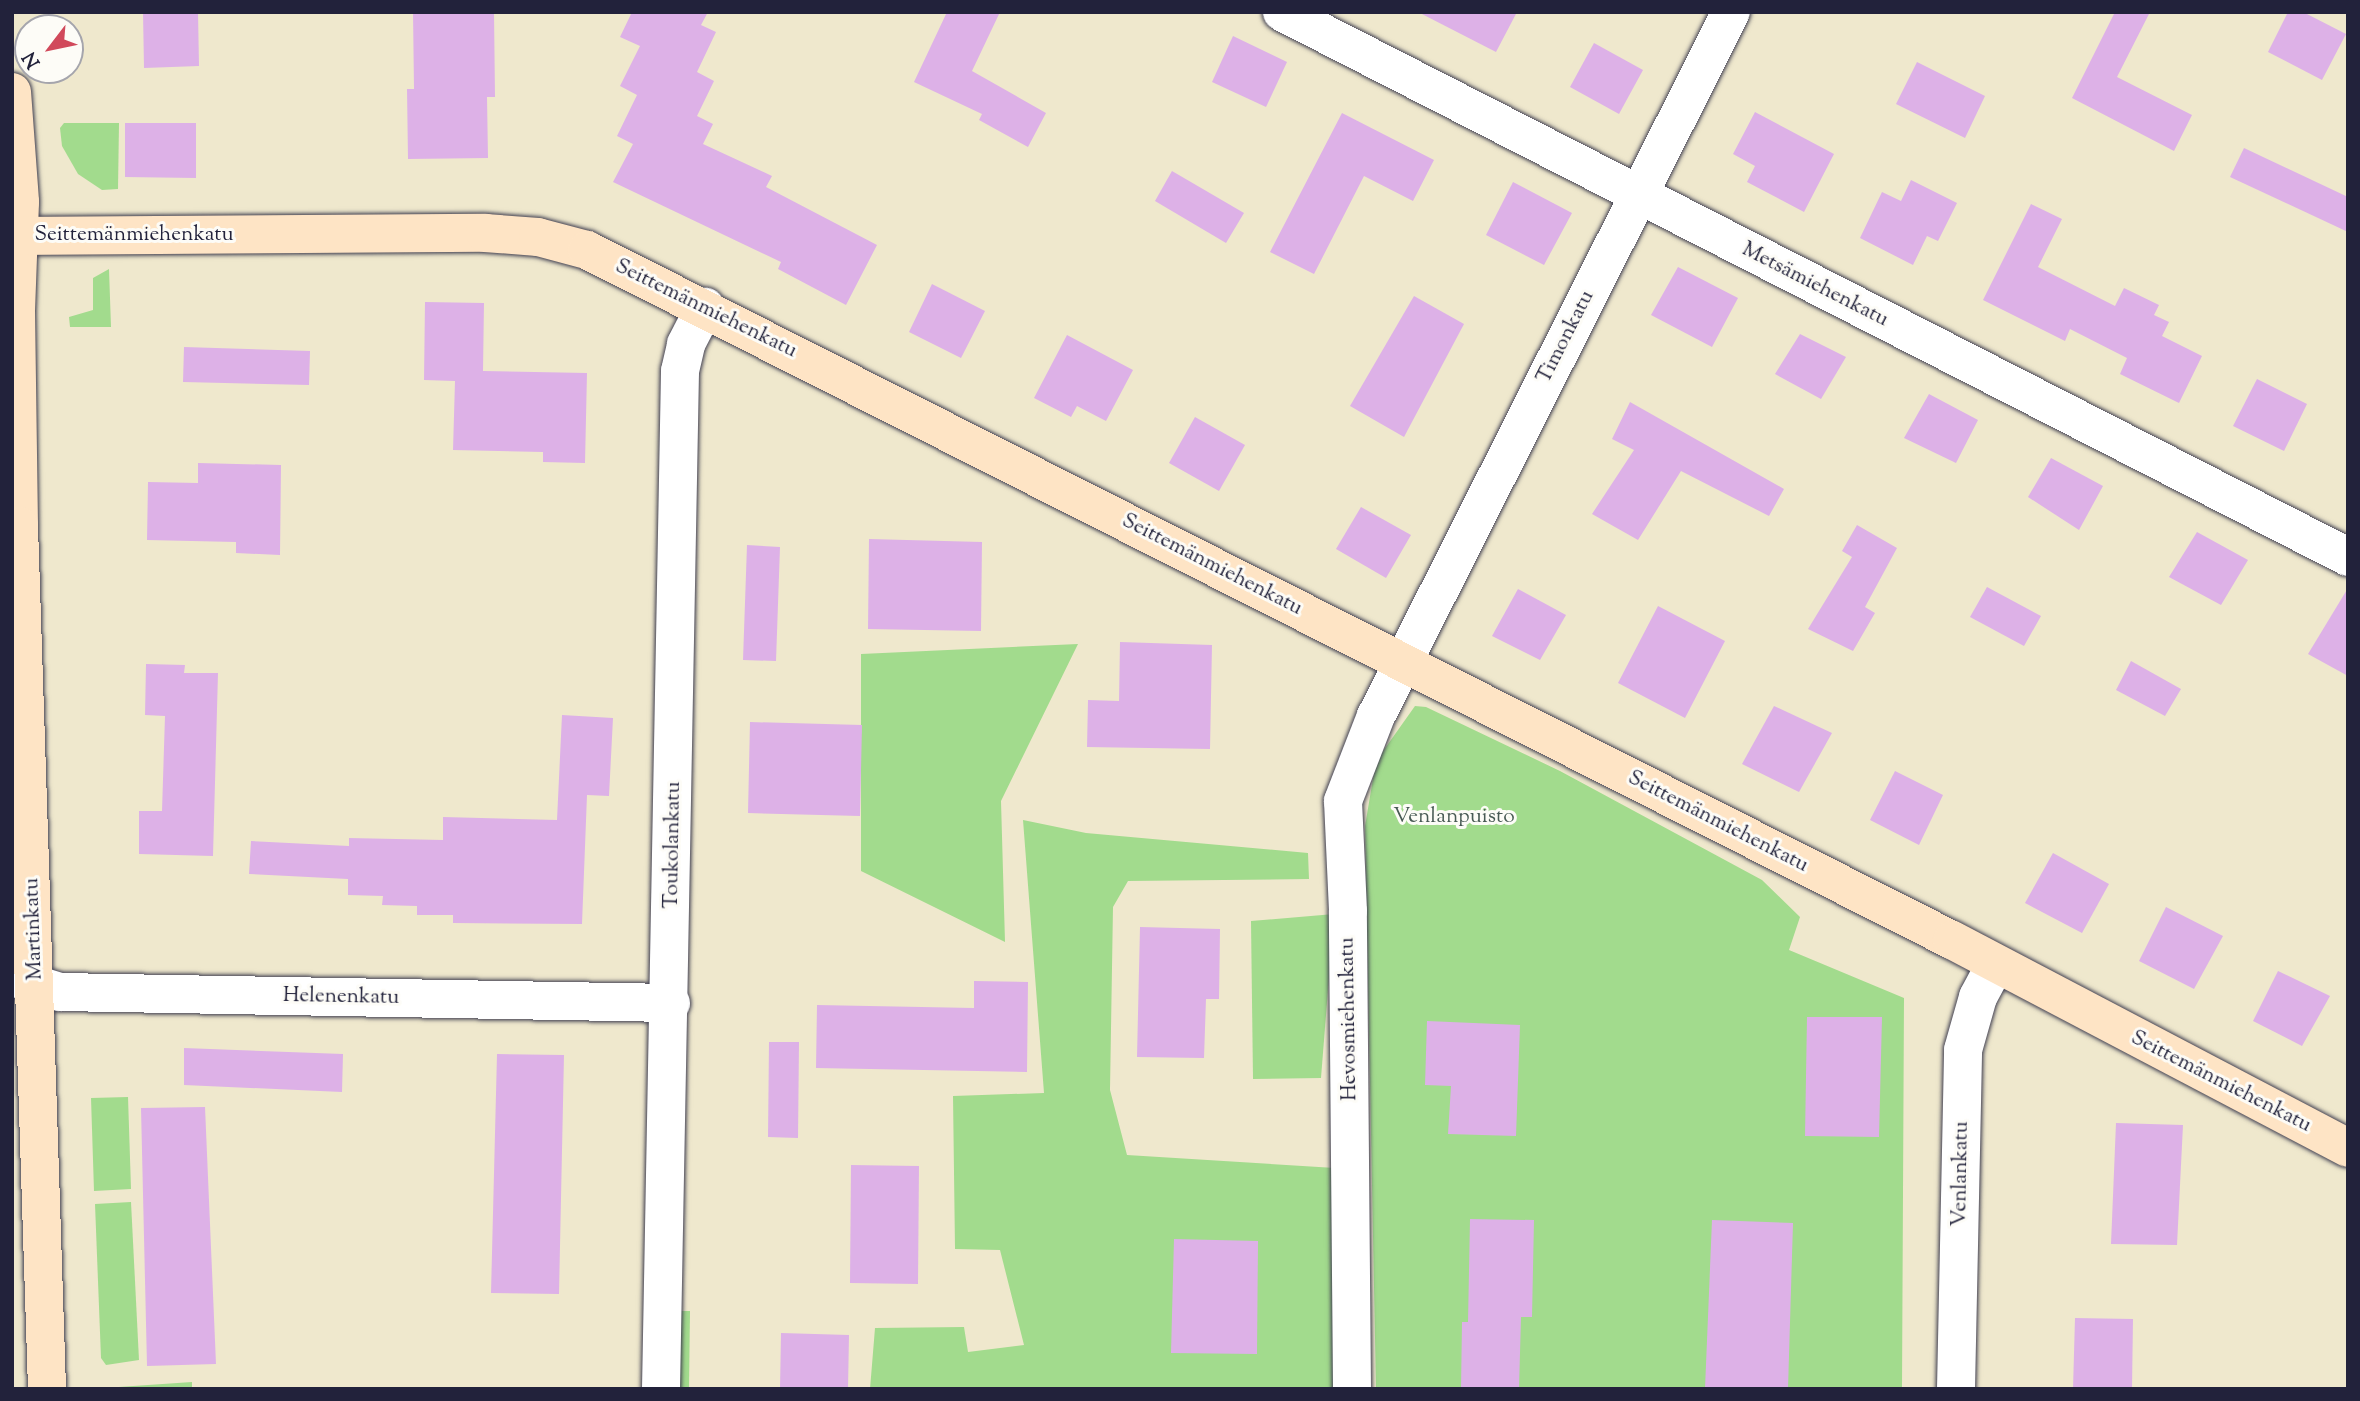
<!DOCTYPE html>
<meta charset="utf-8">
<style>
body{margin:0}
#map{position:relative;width:2360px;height:1401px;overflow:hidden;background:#efe8cd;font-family:"Sorts Mill Goudy",serif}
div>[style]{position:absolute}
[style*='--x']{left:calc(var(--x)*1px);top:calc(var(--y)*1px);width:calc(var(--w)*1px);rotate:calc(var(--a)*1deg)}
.green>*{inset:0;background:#a2db8d}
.building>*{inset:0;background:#ddb1e7}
.roads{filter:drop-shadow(0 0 2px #414051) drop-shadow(0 0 2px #414051)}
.street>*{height:38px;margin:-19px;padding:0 19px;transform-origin:19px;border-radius:19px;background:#fff}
.secondary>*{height:38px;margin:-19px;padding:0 19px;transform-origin:19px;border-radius:19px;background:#fee4c5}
span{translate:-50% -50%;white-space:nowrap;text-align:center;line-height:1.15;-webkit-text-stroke:6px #fdfcf7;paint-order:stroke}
.street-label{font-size:21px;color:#22223b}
.park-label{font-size:21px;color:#485a54}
.frame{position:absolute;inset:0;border:14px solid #22223b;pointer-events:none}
.north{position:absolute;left:14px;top:14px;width:70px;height:70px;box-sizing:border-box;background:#fdfcf7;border:2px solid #a5a5ac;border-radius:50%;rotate:238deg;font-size:19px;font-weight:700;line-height:28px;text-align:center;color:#22223b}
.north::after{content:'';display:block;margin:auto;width:24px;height:32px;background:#d1495b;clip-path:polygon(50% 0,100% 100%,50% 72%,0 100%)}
</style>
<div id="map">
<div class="green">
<div style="clip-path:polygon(64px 123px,119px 123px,118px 189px,102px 190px,78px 174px,62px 146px,60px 128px)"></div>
<div style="clip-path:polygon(109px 269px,111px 327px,70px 327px,69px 317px,93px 310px,93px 278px)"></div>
<div style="clip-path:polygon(1078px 644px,1001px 801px,1005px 942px,861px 871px,861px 654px)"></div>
<div style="clip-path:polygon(1415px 706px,1426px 707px,1560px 771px,1762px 880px,1800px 917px,1789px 950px,1904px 998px,1902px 1389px,1376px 1389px,1365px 826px,1376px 761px)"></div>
<div style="clip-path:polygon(1023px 820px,1086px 833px,1308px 853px,1309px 879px,1128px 881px,1113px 907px,1110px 1090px,1127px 1155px,1335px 1168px,1335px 1389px,870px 1389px,875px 1328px,964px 1327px,968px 1352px,1024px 1345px,1000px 1250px,955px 1249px,953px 1096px,1044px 1093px)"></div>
<div style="clip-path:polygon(1334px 914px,1321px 1078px,1253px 1079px,1251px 921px)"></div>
<div style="clip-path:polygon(128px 1097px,131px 1189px,94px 1191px,91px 1098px)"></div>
<div style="clip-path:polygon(131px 1202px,139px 1360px,106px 1365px,101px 1358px,95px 1204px)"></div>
<div style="clip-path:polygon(681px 1311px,690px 1311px,689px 1389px,679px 1389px)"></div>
<div style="clip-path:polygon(192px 1382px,192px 1389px,104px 1389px,104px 1388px)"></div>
</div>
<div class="building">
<div style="clip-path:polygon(143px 12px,198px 12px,199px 66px,144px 68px)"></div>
<div style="clip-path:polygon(413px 12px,494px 12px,495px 97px,487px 97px,488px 158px,408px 159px,407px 89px,414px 89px)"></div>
<div style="clip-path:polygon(632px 12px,708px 12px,701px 25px,716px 32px,697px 72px,714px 81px,697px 116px,713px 124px,703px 144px,772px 176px,766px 187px,877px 245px,846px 305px,778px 269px,781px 262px,613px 182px,633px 144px,617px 136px,637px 95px,620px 86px,640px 46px,620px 37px)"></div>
<div style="clip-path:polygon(947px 12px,1000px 12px,972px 71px,1046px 113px,1028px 147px,979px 120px,982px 114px,914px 82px)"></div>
<div style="clip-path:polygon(1418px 12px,1517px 12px,1496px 52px)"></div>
<div style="clip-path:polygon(2115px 12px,2150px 12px,2117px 77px,2192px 115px,2174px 151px,2072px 98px)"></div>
<div style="clip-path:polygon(2288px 12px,2303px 12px,2346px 34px,2322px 80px,2268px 52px)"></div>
<div style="clip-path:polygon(1233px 36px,1287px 62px,1266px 107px,1212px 82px)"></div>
<div style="clip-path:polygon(1594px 43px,1643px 70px,1619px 114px,1570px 87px)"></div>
<div style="clip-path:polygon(1917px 62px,1985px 96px,1965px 138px,1896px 104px)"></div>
<div style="clip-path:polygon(1755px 112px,1834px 154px,1804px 212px,1747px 182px,1755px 166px,1733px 154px)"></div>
<div style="clip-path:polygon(1342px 113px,1434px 160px,1413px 201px,1364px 176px,1314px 274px,1270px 252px)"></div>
<div style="clip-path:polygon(125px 123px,196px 123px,196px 178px,125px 177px)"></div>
<div style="clip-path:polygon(2244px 148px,2348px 197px,2348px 232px,2230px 177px)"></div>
<div style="clip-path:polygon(1172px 171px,1244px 213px,1226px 243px,1155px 201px)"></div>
<div style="clip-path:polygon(1911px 180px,1957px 203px,1938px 241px,1927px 236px,1913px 265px,1860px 238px,1882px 192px,1901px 201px)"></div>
<div style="clip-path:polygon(1513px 182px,1572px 213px,1544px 265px,1486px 235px)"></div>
<div style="clip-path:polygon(2031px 204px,2062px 219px,2038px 267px,2115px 306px,2124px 288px,2159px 305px,2154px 315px,2169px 322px,2162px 336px,2202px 356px,2179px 403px,2120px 374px,2127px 358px,2070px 329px,2065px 341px,1983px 300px)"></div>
<div style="clip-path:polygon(1678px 267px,1738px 298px,1712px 347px,1651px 315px)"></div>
<div style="clip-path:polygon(932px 284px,985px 311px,961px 358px,909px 332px)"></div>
<div style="clip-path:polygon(1414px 296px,1464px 324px,1404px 437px,1350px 406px)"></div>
<div style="clip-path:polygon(425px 302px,484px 303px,483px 371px,587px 373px,585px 463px,543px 462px,543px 452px,453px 450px,455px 381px,424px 380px)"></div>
<div style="clip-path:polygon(1800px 334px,1846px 357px,1821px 399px,1775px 374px)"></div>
<div style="clip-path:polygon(1067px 335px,1133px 370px,1106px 421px,1077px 406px,1071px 417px,1034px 398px)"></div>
<div style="clip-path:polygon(184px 347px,310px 351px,309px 385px,183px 382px)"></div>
<div style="clip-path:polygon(2257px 379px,2307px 404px,2284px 451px,2233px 426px)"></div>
<div style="clip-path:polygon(1929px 394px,1978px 420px,1956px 463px,1904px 438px)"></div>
<div style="clip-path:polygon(1630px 402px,1784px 489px,1769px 516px,1681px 471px,1638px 540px,1592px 514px,1634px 450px,1612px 439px)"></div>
<div style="clip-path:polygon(1195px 417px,1245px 445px,1219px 491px,1169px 463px)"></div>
<div style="clip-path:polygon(2051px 458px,2103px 486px,2079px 530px,2028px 497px)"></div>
<div style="clip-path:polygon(198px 463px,281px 465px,280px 555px,236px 553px,236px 542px,147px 540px,148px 482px,198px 483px)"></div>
<div style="clip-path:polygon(1361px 507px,1411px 535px,1386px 578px,1336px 549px)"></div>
<div style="clip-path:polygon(1857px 525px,1897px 548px,1865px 607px,1875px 613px,1853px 651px,1808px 629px,1852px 557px,1842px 551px)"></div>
<div style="clip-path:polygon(2197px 532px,2248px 560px,2221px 605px,2169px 577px)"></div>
<div style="clip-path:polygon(869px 539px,982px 542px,981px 631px,868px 629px)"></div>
<div style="clip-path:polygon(747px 545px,780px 547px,776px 661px,743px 660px)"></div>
<div style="clip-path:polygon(1987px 587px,2041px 616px,2024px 646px,1970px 617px)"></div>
<div style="clip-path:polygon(2348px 588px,2348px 676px,2308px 654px)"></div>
<div style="clip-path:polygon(1518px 589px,1566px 615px,1540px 660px,1492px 636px)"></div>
<div style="clip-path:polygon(1658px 606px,1725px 641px,1685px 718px,1618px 683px)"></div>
<div style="clip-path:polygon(1120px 642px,1212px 645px,1210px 749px,1087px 747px,1088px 700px,1119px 701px)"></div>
<div style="clip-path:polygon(2131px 661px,2181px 689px,2165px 716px,2116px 690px)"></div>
<div style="clip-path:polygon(146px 664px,185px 665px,184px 673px,218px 673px,213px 856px,139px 854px,139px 811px,162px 811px,165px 716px,145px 715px)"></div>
<div style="clip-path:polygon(1774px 706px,1832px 733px,1799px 792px,1742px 764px)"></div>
<div style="clip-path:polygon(562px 715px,613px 718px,609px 796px,587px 795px,582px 924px,453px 923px,453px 915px,417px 915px,417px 906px,382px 905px,383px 896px,348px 895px,348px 879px,249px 874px,251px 841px,349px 846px,349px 838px,443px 840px,443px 817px,557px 820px)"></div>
<div style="clip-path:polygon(750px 722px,862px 725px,860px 816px,748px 813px)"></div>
<div style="clip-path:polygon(1895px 771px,1943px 795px,1919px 845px,1870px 820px)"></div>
<div style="clip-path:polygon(2053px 853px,2109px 884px,2082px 933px,2025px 903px)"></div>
<div style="clip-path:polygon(2166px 907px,2223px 936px,2194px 989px,2139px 961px)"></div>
<div style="clip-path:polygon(1140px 927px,1220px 929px,1219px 999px,1206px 999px,1204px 1058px,1137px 1057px)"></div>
<div style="clip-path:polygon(2278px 971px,2330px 996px,2302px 1046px,2253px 1021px)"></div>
<div style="clip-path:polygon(974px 981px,1028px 982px,1027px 1072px,816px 1068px,817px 1005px,974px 1008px)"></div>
<div style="clip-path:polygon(1807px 1017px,1882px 1017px,1879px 1137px,1805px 1136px)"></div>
<div style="clip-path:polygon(1427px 1021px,1520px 1025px,1516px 1136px,1448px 1134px,1451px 1086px,1425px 1085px)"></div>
<div style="clip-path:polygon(769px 1042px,799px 1042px,798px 1138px,768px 1137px)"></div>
<div style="clip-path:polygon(184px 1048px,343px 1054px,342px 1092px,184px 1085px)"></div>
<div style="clip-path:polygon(497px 1054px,564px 1055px,559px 1294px,491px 1293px)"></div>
<div style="clip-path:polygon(205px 1107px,216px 1364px,147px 1366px,141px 1108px)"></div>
<div style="clip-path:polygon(2116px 1123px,2183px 1125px,2177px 1245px,2111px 1244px)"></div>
<div style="clip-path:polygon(851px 1165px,919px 1166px,918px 1284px,850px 1283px)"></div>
<div style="clip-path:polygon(1470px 1219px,1534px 1220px,1532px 1317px,1521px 1317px,1519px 1389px,1461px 1389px,1462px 1322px,1468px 1322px)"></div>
<div style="clip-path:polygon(1712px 1220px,1793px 1223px,1788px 1389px,1705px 1389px)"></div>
<div style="clip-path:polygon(1174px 1239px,1258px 1241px,1257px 1354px,1171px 1353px)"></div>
<div style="clip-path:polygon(2075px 1318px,2133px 1319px,2132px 1389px,2073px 1389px)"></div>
<div style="clip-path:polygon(781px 1333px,849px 1335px,848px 1389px,780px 1389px)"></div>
</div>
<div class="roads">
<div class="street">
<div style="--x:1282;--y:12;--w:1197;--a:27.08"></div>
<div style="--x:12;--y:977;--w:50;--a:17.4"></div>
<div style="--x:60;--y:992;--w:611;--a:1.03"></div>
<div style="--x:661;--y:1389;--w:1018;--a:-88.93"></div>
<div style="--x:680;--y:371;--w:28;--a:-77"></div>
<div style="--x:686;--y:344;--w:42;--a:-62.8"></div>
<div style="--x:1352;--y:1389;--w:478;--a:-90.5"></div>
<div style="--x:1348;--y:911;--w:110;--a:-92.6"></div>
<div style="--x:1343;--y:801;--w:91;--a:-68.8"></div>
<div style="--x:1376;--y:716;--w:788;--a:-63.24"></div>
<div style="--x:1956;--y:1389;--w:339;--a:-88.8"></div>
<div style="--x:1963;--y:1050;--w:55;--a:-74.2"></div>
<div style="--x:1978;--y:997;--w:36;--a:-62"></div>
</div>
<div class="secondary">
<div style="--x:12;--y:92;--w:110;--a:85.8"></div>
<div style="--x:20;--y:202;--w:109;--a:92.1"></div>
<div style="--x:16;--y:311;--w:215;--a:89.2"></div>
<div style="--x:19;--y:526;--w:863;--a:88.14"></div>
<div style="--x:12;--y:236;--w:473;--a:-0.4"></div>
<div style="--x:485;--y:233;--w:53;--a:4.3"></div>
<div style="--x:538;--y:237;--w:51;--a:14.9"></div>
<div style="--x:587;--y:250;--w:1529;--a:26.82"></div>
<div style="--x:1952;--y:940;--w:447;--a:27.7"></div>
</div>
</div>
<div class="street-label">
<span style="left:134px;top:235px">Seittemänmiehenkatu</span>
<span style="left:1815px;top:285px;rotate:27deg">Metsämiehenkatu</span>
<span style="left:706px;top:309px;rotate:26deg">Seittemänmiehenkatu</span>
<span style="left:1566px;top:337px;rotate:-63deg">Timonkatu</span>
<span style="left:1212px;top:565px;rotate:27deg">Seittemänmiehenkatu</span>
<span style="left:1718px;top:822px;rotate:27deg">Seittemänmiehenkatu</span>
<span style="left:673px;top:845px;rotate:-89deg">Toukolankatu</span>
<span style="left:34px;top:929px;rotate:-92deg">Martinkatu</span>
<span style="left:341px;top:997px;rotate:1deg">Helenenkatu</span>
<span style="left:1349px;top:1019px;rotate:-91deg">Hevosmiehenkatu</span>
<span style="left:2221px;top:1082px;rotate:27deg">Seittemänmiehenkatu</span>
<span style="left:1961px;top:1174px;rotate:-89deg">Venlankatu</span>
</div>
<div class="park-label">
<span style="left:1454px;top:817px">Venlanpuisto</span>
</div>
<div class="frame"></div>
<div class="north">N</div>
</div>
